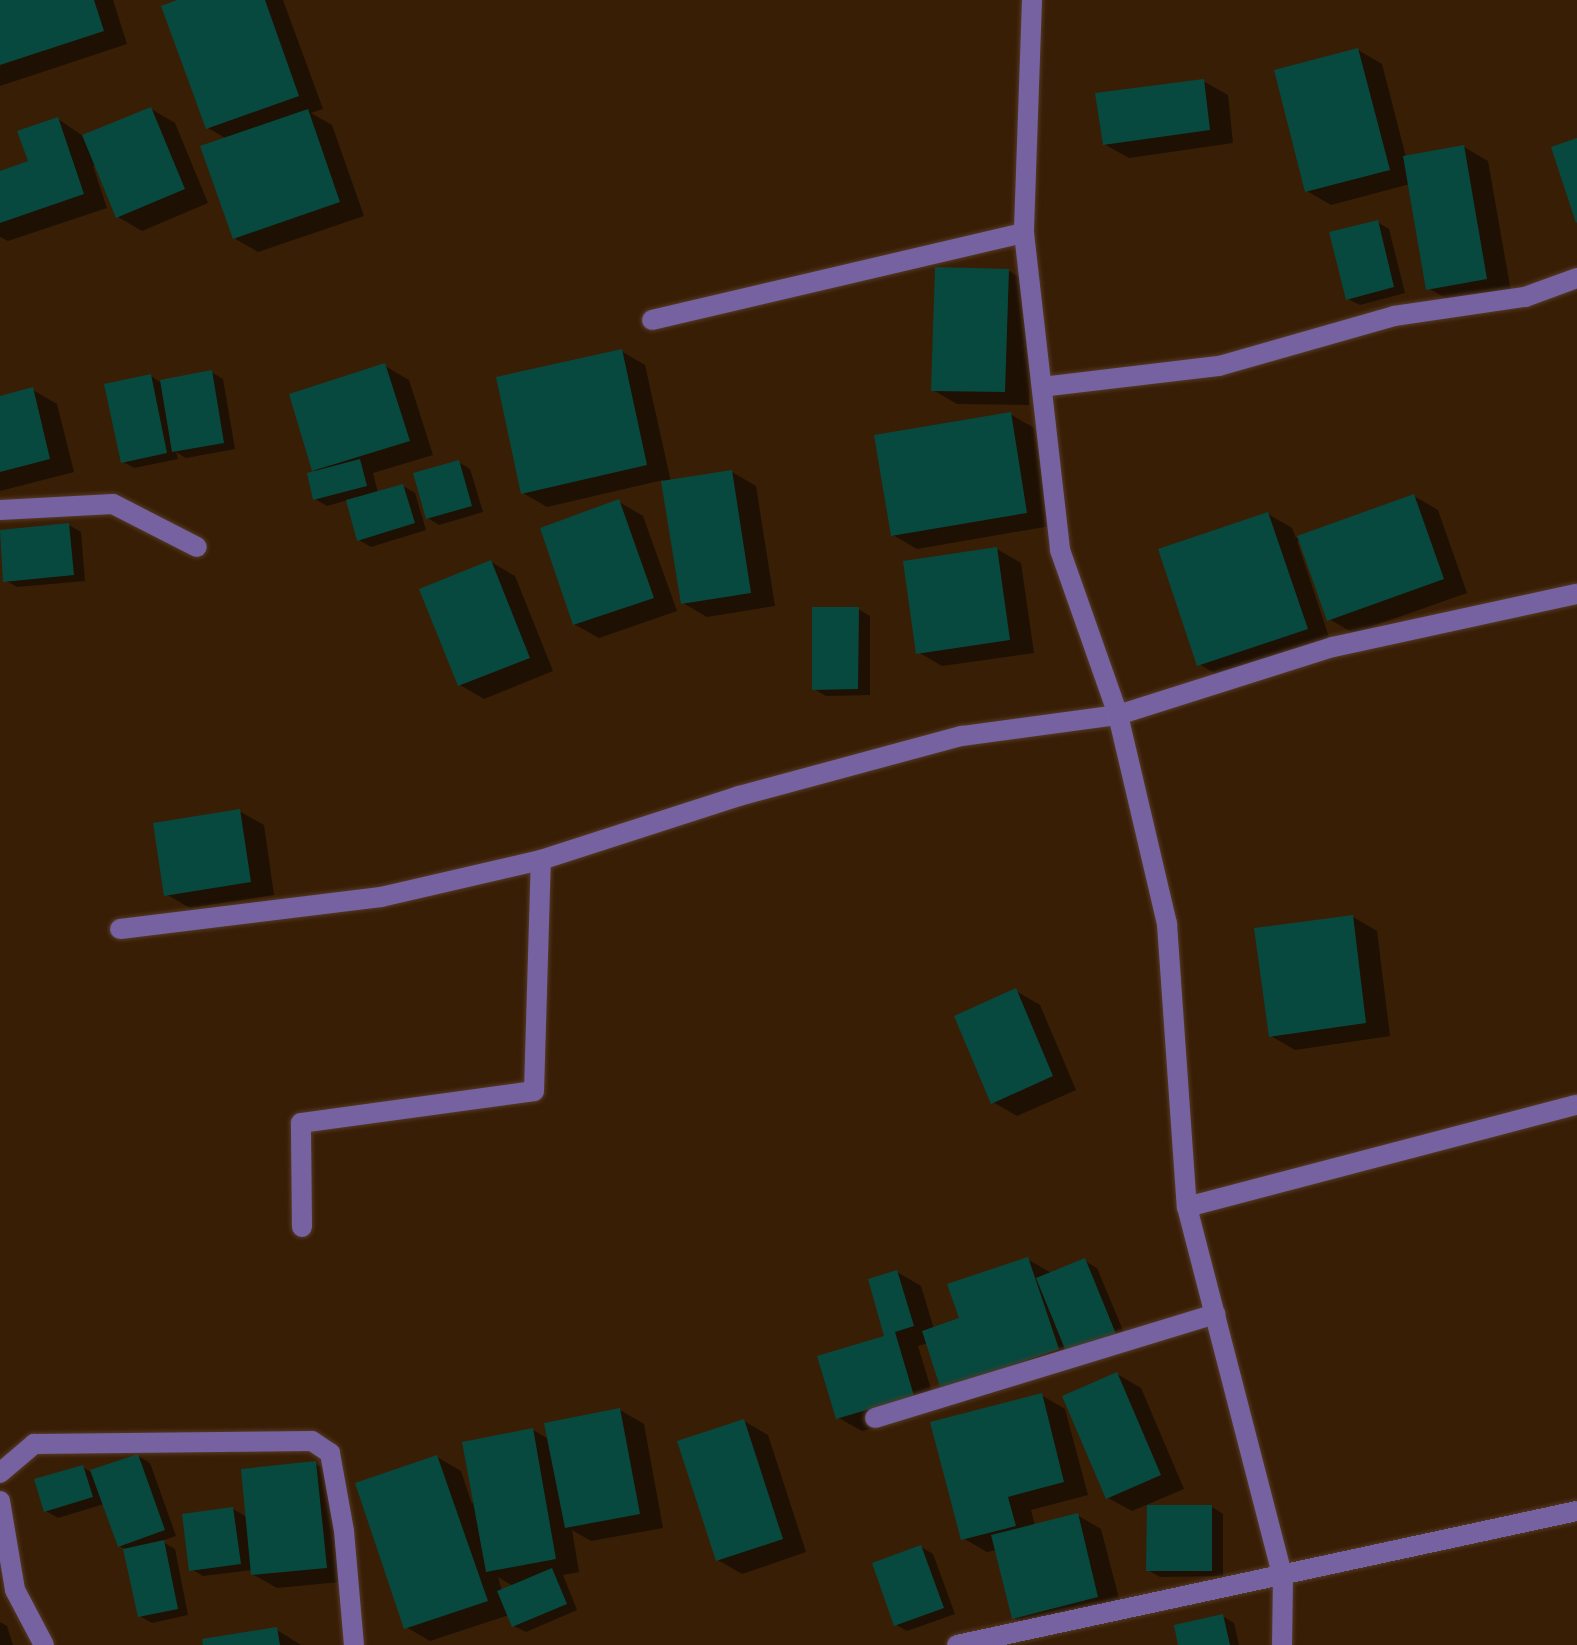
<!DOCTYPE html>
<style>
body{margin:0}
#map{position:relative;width:1577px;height:1645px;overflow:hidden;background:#391e06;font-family:Lora,serif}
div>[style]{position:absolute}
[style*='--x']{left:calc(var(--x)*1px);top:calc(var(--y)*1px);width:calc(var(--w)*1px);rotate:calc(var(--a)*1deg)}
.shadow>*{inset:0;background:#0007}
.building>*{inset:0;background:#07493f}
.roads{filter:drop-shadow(0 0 2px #543b25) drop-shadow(0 0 2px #543b25)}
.service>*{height:20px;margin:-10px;padding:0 10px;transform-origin:10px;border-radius:10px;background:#7762a1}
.minor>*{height:20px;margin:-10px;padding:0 10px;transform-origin:10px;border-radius:10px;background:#7762a1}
span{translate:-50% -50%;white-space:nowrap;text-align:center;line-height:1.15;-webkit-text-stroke:8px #180b04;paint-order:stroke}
</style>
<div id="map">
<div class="shadow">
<div style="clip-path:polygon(0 0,113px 0,127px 44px,0 86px)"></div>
<div style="clip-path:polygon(183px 0,283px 0,323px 109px,311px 113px,332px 125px,364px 216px,258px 252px,234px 238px,227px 139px,208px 128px)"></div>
<div style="clip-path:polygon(1358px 50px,1382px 64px,1406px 157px,1464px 147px,1488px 161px,1511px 292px,1452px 302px,1428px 288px,1410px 184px,1331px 205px,1307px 191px)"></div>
<div style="clip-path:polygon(1203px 81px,1228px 95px,1233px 143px,1129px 158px,1104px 144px)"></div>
<div style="clip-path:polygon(151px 109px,175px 123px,208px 203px,142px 231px,118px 217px,96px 165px,93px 166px,107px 208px,8px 241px,0 237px,0 173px,30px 163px,58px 119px,83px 136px)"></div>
<div style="clip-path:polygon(1377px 222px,1389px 229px,1405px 293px,1360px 305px,1348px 299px)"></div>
<div style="clip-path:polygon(1009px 271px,1033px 285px,1029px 405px,957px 404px,933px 390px)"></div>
<div style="clip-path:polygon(621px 351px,645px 365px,671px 482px,732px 472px,756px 486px,775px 606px,707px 617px,683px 603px,663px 480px,547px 507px,523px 493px)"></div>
<div style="clip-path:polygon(385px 366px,409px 380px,433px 455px,373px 473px,378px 493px,403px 486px,415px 493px,426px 530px,371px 547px,359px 540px,348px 500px,327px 506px,315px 499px,319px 472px,314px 470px)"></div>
<div style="clip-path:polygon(211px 372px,223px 379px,235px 449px,186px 458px,176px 452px,178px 459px,134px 468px,122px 461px,151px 376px,160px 382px)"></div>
<div style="clip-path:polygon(33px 390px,57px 404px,74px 472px,0 491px,0 398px)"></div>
<div style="clip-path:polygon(1010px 414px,1034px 428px,1050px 526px,917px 549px,893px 535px)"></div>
<div style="clip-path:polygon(458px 462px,470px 469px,483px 512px,439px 525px,428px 518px)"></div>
<div style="clip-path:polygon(1414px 496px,1438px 510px,1467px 593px,1353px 633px,1329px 619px,1300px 540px,1297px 541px,1331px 643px,1223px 678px,1199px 664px,1268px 514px,1292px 528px,1296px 538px)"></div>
<div style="clip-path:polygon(619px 502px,643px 516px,677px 611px,599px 638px,574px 624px)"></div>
<div style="clip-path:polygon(69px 525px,81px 532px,85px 581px,17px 587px,5px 580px)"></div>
<div style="clip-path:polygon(997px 549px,1021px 563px,1034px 653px,942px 666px,918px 652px)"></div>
<div style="clip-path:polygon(491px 562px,515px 576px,553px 671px,484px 699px,460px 685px)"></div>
<div style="clip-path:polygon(858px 609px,870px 616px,870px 695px,826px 696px,814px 689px)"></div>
<div style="clip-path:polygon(239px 811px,264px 825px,274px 895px,190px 908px,166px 894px)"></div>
<div style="clip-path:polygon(1353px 917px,1377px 931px,1390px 1036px,1295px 1050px,1271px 1036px)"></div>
<div style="clip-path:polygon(1016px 991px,1040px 1005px,1076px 1090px,1017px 1116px,993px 1102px)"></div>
<div style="clip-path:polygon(1027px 1259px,1053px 1274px,1085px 1261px,1097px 1268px,1127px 1340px,1082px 1363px,967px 1402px,943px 1388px,928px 1343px,918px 1346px,937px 1409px,862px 1431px,837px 1417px,886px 1337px,897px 1272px,921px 1286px,934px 1329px,961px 1319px)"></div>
<div style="clip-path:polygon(1117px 1374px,1141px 1388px,1184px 1489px,1132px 1511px,1108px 1498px)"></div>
<div style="clip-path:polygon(1041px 1395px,1065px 1409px,1088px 1495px,1031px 1510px,1035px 1526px,1077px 1515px,1101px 1529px,1122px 1610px,1038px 1632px,1014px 1618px,997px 1550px,987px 1552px,963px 1538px)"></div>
<div style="clip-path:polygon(evenodd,620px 1410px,644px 1424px,663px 1528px,591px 1541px,572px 1530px,579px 1572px,563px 1575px,577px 1610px,526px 1632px,514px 1626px,509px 1615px,430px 1641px,406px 1627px,437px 1457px,461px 1471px,472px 1504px,533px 1430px,550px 1440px,620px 1410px,498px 1577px,513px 1586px,502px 1591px,498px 1577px)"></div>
<div style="clip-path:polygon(744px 1421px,768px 1435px,806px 1552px,742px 1574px,718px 1560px)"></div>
<div style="clip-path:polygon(138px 1456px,150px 1463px,176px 1536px,161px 1541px,175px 1549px,188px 1615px,152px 1623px,140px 1616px,125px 1549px,119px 1546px,104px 1504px,58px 1518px,46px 1511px,82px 1467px,91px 1472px)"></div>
<div style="clip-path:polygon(316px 1464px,340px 1477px,350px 1581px,277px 1588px,252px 1574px,252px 1570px,203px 1576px,191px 1569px,233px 1509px,247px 1517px)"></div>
<div style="clip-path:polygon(1212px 1507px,1223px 1514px,1223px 1576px,1160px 1577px,1148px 1570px)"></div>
<div style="clip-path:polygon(921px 1547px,933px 1554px,955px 1614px,907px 1631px,895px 1624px)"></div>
<div style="clip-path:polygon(1222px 1616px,1234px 1623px,1239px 1645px,1180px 1645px)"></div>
<div style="clip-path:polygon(0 1622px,7px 1626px,13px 1645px,0 1645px)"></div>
<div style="clip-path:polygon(277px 1630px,301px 1645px,205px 1645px)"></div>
</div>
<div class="building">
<div style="clip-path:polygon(0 0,94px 0,104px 31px,0 65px)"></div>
<div style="clip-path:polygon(177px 0,265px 0,299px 96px,206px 129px,161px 6px)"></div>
<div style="clip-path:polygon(1358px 48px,1390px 170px,1305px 192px,1274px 70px)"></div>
<div style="clip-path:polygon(1204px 79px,1210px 130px,1103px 145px,1095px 93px)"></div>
<div style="clip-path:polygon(151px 107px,185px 189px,116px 218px,82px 135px)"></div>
<div style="clip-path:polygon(308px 109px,340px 202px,233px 239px,200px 146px)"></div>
<div style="clip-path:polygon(58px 117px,84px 194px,0 223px,0 171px,28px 161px,17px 131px)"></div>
<div style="clip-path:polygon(1577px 138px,1577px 222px,1576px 223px,1551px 147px)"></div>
<div style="clip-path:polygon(1464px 145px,1487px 279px,1426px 290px,1403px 156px)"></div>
<div style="clip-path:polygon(1378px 220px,1394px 287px,1346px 300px,1329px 232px)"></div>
<div style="clip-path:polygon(935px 267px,1009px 269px,1005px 392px,931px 391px)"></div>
<div style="clip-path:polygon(622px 349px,647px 465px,521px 494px,496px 377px)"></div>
<div style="clip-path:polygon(385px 363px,410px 441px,312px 471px,289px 394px)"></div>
<div style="clip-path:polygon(212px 370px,224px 443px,172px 452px,160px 380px)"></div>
<div style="clip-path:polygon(151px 374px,167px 453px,121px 463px,104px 384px)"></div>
<div style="clip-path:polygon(33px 387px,50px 459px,0 472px,0 396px)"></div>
<div style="clip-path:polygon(1011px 412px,1027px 513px,891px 536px,874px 435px)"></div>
<div style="clip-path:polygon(360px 459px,367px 486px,313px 500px,307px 473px)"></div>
<div style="clip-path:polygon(459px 460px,472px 506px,426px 519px,413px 473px)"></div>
<div style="clip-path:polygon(732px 470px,751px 593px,681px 604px,661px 481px)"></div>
<div style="clip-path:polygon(403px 484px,415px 523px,357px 541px,346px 500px)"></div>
<div style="clip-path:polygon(1414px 494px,1444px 579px,1327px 621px,1297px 536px)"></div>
<div style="clip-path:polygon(619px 499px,654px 598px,573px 625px,540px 528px)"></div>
<div style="clip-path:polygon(1268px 512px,1308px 629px,1197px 666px,1158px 549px)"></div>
<div style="clip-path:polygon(69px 523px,74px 575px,3px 582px,0 530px)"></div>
<div style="clip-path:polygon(997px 547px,1010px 640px,916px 654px,903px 561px)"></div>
<div style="clip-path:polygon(491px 560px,530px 658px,458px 686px,419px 589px)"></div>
<div style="clip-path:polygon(812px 607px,859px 607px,858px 689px,812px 690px)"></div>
<div style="clip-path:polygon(240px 809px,251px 882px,164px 896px,153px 823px)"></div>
<div style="clip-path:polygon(1353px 915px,1366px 1023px,1269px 1037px,1254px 928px)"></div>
<div style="clip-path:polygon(1016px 988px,1053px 1076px,991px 1104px,954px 1016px)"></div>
<div style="clip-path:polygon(1028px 1257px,1059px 1349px,941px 1390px,922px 1331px,959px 1318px,947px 1284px)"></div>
<div style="clip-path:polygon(1085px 1258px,1116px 1334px,1067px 1354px,1036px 1278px)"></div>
<div style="clip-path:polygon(897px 1270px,914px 1326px,895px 1332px,914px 1396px,836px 1419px,817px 1356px,884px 1336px,868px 1279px)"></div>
<div style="clip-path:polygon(1117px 1372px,1161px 1475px,1106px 1499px,1062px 1396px)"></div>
<div style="clip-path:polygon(1042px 1393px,1064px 1482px,1008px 1497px,1016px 1526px,961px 1540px,930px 1422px)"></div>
<div style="clip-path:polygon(620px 1408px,640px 1514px,565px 1528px,544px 1423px)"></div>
<div style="clip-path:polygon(744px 1419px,783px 1539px,716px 1561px,677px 1441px)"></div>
<div style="clip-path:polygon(533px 1428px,556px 1559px,486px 1572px,462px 1442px)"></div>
<div style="clip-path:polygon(138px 1454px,165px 1530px,118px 1547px,90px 1470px)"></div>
<div style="clip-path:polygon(437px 1455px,488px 1601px,404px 1629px,355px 1483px)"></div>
<div style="clip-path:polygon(316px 1461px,327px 1568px,251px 1575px,241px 1469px)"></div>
<div style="clip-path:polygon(83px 1465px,93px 1497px,44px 1512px,34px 1479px)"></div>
<div style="clip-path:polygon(1147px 1505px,1212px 1505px,1212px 1571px,1146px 1571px)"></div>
<div style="clip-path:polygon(233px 1507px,241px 1564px,189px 1571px,182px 1514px)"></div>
<div style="clip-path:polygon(1078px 1513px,1098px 1597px,1012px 1619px,991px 1535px)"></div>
<div style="clip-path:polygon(164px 1540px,178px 1609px,138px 1617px,123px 1549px)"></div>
<div style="clip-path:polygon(921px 1545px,944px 1608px,894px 1626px,872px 1563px)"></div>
<div style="clip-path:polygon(552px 1568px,567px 1604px,512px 1627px,497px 1591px)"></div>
<div style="clip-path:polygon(1223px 1614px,1230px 1645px,1178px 1645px,1174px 1625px)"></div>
<div style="clip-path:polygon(277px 1627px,280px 1645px,203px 1645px,202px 1639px)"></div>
</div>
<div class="roads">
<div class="service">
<div style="--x:120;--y:929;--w:263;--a:-7"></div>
<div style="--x:381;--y:897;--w:164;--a:-13"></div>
<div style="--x:541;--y:860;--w:208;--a:-17.9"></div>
<div style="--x:739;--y:796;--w:231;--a:-15.1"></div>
<div style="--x:962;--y:736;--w:157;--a:-7.7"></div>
</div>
<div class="minor">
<div style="--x:1032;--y:0;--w:233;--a:92"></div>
<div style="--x:1024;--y:233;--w:319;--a:83.5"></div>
<div style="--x:1060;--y:550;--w:175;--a:70.6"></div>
<div style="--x:1118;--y:715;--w:215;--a:76.8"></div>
<div style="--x:1167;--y:924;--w:284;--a:86"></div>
<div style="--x:1187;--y:1207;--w:382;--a:75.5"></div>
<div style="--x:1283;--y:1577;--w:68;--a:90.8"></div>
<div style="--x:652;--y:320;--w:382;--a:-13.2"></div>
<div style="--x:1042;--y:387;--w:178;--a:-6.8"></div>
<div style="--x:1219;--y:366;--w:182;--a:-15.9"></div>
<div style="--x:1394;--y:316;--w:132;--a:-8.3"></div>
<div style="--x:1525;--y:297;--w:55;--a:-20.1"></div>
<div style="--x:0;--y:510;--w:113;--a:-3"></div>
<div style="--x:113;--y:504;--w:94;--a:27.1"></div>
<div style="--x:1118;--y:715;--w:225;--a:-17.6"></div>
<div style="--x:1333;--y:647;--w:250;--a:-12.3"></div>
<div style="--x:1187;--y:1207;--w:403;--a:-14.7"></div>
<div style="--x:302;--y:1227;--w:104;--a:-90.6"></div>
<div style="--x:301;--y:1123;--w:235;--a:-7.8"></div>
<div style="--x:534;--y:1091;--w:231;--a:-88.3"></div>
<div style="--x:875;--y:1418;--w:356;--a:-17"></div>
<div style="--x:0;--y:1473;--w:45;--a:-40.5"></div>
<div style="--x:34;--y:1444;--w:278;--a:-0.6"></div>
<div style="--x:312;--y:1441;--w:22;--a:34"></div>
<div style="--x:330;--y:1453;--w:79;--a:79.8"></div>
<div style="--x:344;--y:1531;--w:114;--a:85"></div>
<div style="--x:0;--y:1501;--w:90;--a:80.4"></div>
<div style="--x:15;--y:1590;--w:62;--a:62.2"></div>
<div style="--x:957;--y:1645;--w:634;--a:-12.2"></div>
</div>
</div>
</div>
